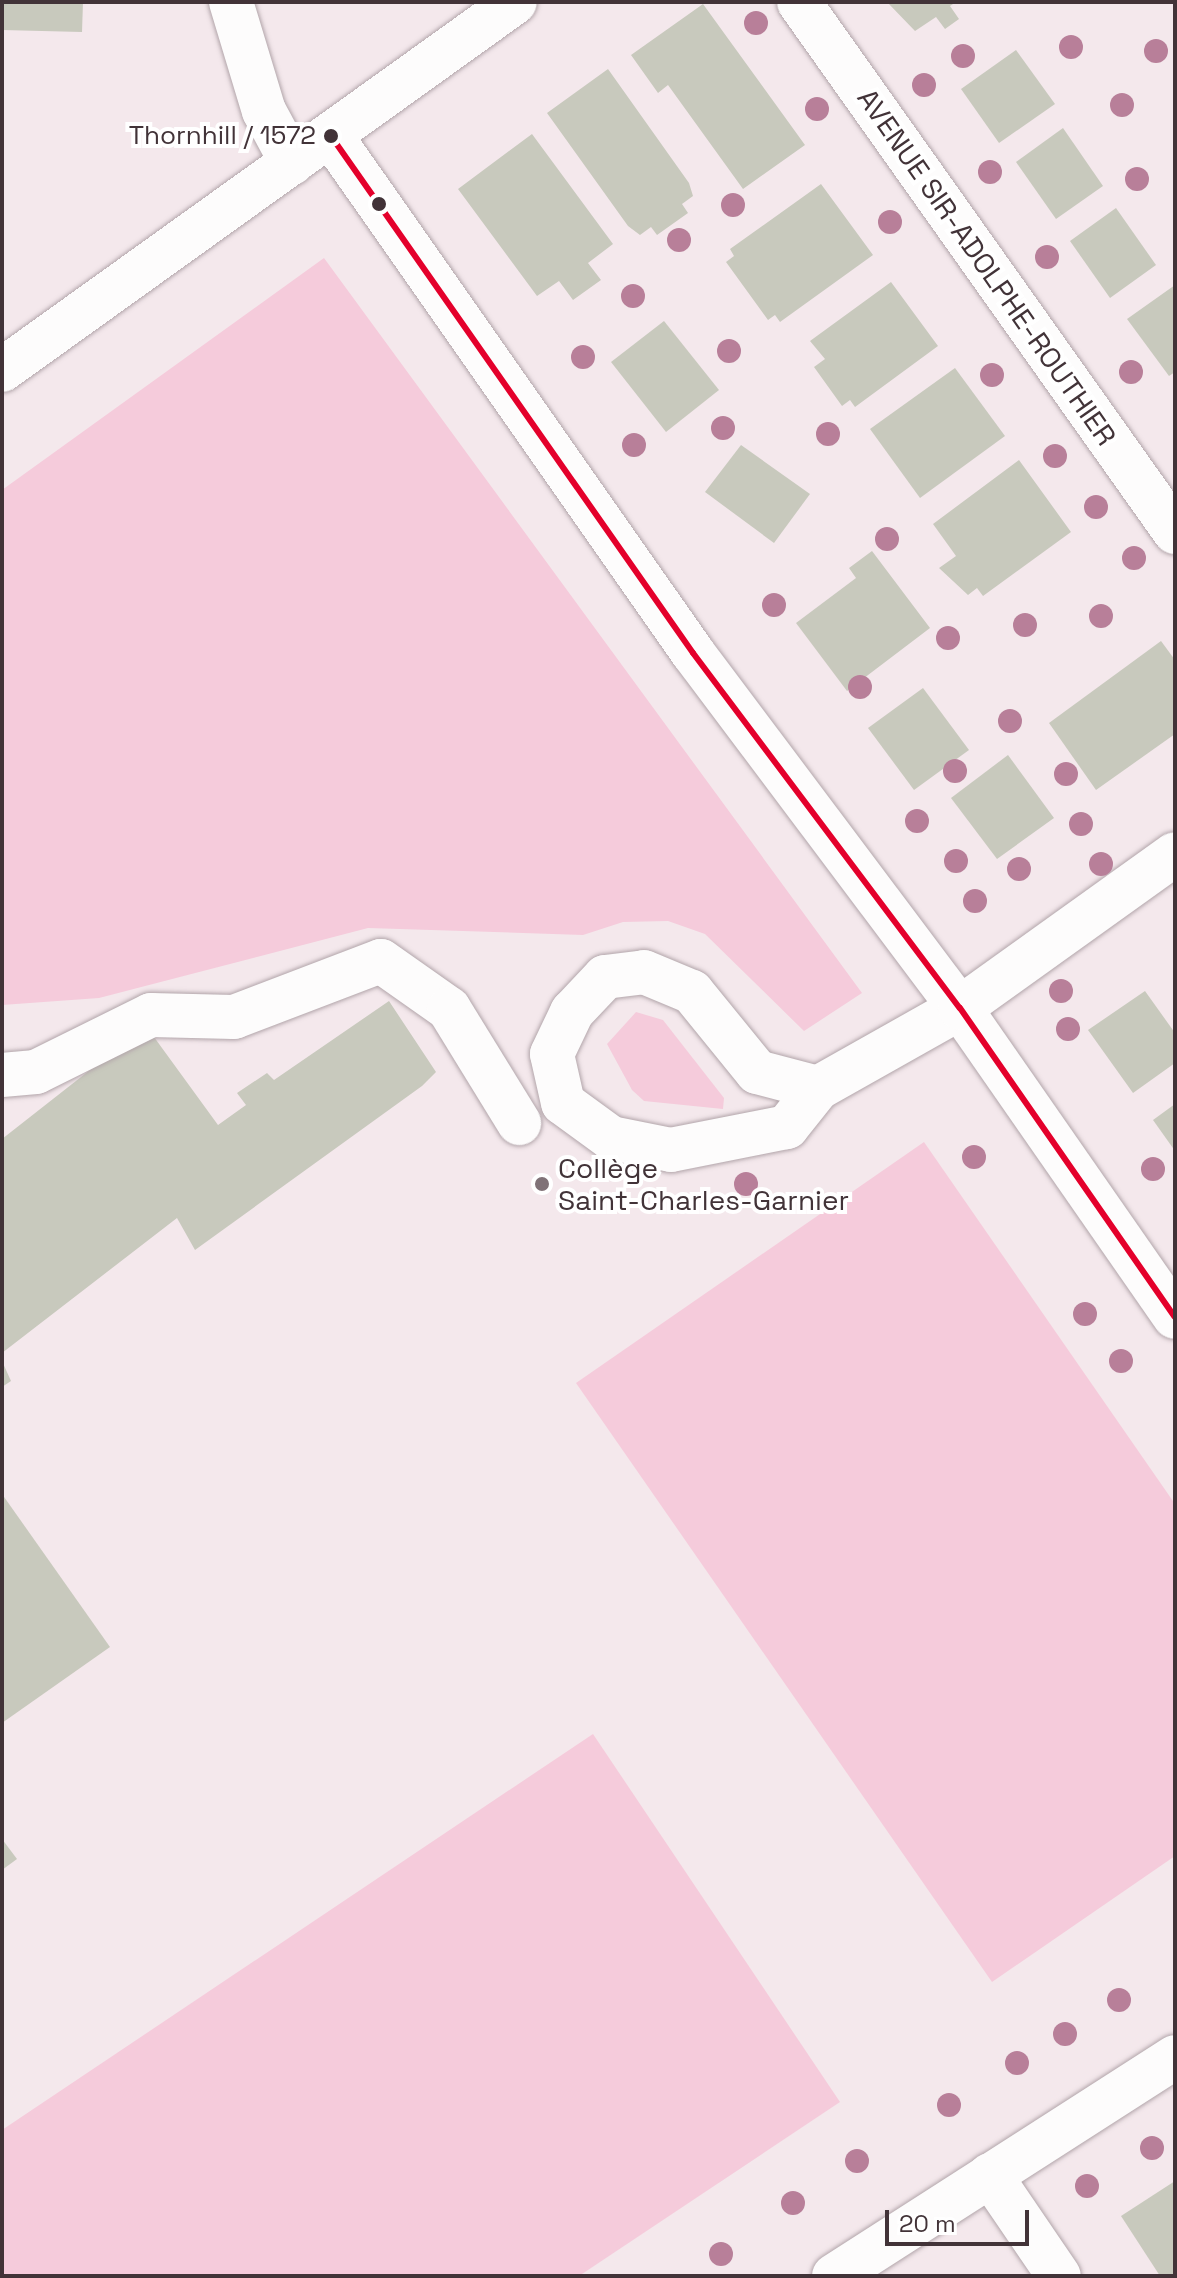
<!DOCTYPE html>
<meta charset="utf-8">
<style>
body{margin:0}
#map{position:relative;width:1177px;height:2278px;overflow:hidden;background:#f4e8ec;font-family:"Space Grotesk",sans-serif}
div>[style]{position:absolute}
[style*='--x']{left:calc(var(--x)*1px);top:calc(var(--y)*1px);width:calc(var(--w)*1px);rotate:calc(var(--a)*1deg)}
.green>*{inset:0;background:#f5cbdb}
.building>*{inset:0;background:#c8c9bd}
.roads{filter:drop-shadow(0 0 2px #b2a5aa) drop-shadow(0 0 2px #b2a5aa)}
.minor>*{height:44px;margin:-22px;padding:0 22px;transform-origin:22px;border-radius:22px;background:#fdfcfc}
.major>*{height:44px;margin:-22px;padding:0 22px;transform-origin:22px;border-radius:22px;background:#fdfcfc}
.bus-1>*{height:6px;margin:-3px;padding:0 3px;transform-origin:3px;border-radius:3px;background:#e4002b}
.trees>*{width:24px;height:24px;margin:-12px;border-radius:50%;background:#b87f99}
.dots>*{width:22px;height:22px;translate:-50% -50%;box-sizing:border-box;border:4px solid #fff;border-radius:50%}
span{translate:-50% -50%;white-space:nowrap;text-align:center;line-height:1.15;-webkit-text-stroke:8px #fff;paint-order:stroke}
.bus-label{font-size:26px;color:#423338}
.right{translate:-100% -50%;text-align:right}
.street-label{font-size:28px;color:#423338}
.poi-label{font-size:28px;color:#423338}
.left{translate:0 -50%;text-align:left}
.frame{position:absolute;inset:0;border:4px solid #423338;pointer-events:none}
.scale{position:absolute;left:885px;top:2210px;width:144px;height:36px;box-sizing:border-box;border:4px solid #423338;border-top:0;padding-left:10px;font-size:24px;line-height:28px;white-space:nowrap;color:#423338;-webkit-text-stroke:6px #fff;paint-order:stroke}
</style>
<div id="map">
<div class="green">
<div style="clip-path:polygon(324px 258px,862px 993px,804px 1031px,705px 934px,668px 921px,623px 922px,583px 935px,368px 928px,99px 998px,2px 1005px,2px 490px)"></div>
<div style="clip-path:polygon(636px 1012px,663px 1020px,724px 1098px,723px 1109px,644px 1101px,632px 1090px,607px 1044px)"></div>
<div style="clip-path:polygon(924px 1142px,1175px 1504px,1175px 1856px,992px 1982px,576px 1383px)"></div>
<div style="clip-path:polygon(593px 1734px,840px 2102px,579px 2276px,2px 2276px,2px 2130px)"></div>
</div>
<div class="building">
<div style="clip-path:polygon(2px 2px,83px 2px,82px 32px,2px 30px)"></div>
<div style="clip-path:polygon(887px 2px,956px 2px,950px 6px,959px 19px,945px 29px,936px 17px,915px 31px)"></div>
<div style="clip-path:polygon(703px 4px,805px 145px,743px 189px,668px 85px,658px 93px,631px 55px)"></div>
<div style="clip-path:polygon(1016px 50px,1055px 104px,999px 143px,961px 89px)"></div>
<div style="clip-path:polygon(608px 69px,689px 183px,693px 196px,682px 204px,688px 213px,657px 235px,651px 227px,640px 235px,628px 226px,547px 113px)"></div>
<div style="clip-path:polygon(1063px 128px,1103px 186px,1056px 219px,1016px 162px)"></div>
<div style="clip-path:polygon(532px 134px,613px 244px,588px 263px,601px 280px,573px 300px,559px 281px,537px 296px,458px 189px)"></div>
<div style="clip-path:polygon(821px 184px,873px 255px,780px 322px,775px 315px,768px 320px,726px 262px,734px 256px,730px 249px)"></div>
<div style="clip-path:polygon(1116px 208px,1156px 265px,1110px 298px,1070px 241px)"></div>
<div style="clip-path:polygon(891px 282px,938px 346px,855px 407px,850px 400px,842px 406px,814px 367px,825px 359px,810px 341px)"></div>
<div style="clip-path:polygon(1175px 285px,1175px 372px,1169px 376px,1127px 319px)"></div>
<div style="clip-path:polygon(664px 321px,719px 390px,666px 432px,611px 362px)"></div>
<div style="clip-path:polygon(955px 368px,1005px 436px,920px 498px,870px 429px)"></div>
<div style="clip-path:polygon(741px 445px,810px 494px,774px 543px,705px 492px)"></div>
<div style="clip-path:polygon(1019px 460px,1071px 532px,983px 596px,977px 588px,968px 595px,939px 568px,956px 556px,933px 524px)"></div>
<div style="clip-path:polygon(872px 551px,930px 628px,847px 691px,796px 623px,856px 578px,849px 568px)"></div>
<div style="clip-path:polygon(1161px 641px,1175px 660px,1175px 734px,1096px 790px,1049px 723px)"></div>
<div style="clip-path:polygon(923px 688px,969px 750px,914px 790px,868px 728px)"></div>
<div style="clip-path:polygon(1008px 755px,1054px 818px,997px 859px,951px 798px)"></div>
<div style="clip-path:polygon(1145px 991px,1175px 1033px,1175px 1063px,1133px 1093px,1088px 1030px)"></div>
<div style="clip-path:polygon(389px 1001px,436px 1072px,422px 1086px,195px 1250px,177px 1218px,2px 1353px,2px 1139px,146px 1026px,218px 1125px,246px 1105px,237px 1093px,267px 1073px,274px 1080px)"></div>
<div style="clip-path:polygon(1175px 1104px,1175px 1151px,1153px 1120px)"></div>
<div style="clip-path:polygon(2px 1361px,11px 1381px,2px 1387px)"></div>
<div style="clip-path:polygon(2px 1494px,110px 1647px,2px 1723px)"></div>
<div style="clip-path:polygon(2px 1839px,17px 1859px,2px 1870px)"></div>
<div style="clip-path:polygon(1175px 2181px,1175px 2276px,1160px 2276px,1121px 2216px)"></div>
</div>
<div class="roads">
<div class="minor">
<div style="--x:231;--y:2;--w:114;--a:73.2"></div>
<div style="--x:264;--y:111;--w:59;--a:61.7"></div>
<div style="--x:799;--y:2;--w:650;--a:54.65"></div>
<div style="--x:331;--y:136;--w:631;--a:55"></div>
<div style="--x:693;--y:653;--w:444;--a:53.1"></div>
<div style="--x:960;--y:1008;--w:376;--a:55.2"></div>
<div style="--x:2;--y:1075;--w:34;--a:-5"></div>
<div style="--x:36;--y:1072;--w:128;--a:-26.4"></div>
<div style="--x:151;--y:1015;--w:83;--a:1.4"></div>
<div style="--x:234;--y:1017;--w:157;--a:-20.9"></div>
<div style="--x:381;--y:961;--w:83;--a:35.2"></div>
<div style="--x:449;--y:1009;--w:134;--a:58.4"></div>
<div style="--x:818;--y:1088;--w:50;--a:128.5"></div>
<div style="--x:787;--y:1127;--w:118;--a:168.8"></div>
<div style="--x:671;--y:1150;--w:61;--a:-168.7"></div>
<div style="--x:611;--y:1138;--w:59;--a:-143.9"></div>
<div style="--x:563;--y:1103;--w:50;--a:-102.7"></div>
<div style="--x:552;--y:1054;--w:47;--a:-64.5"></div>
<div style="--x:572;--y:1012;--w:48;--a:-46.7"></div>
<div style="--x:605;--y:977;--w:39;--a:-7"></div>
<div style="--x:644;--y:972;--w:52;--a:22.6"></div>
<div style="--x:692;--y:992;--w:103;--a:50.9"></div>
<div style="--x:757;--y:1072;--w:63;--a:14.7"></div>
<div style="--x:818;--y:1088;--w:163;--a:-29.4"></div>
<div style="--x:960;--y:1008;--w:264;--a:-35.6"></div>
<div style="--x:990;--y:2175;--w:122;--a:55.7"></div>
<div style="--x:834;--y:2276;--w:405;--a:-32.7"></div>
</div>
<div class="major">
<div style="--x:2;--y:370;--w:631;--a:-35.65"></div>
</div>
</div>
<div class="bus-1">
<div style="--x:331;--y:136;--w:631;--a:55"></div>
<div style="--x:693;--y:653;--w:444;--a:53.1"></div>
<div style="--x:960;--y:1008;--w:376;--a:55.2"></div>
</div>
<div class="trees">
<div style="left:756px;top:23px"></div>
<div style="left:1071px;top:47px"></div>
<div style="left:1156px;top:51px"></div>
<div style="left:963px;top:56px"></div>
<div style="left:924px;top:85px"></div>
<div style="left:1122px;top:105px"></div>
<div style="left:817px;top:109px"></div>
<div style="left:990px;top:172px"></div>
<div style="left:1137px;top:179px"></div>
<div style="left:733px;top:205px"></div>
<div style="left:890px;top:222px"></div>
<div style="left:679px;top:240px"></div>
<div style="left:1047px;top:257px"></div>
<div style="left:633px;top:296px"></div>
<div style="left:729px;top:351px"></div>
<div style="left:583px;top:357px"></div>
<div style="left:1131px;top:372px"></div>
<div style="left:992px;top:375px"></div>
<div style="left:723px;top:428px"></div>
<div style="left:828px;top:434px"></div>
<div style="left:634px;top:445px"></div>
<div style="left:1055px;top:456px"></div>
<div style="left:1096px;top:507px"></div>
<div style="left:887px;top:539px"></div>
<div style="left:1134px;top:558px"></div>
<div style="left:774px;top:605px"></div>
<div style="left:1101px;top:616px"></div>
<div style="left:1025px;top:625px"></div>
<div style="left:948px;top:638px"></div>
<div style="left:860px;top:687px"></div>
<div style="left:1010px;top:721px"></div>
<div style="left:955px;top:771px"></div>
<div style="left:1066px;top:774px"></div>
<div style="left:917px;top:821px"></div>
<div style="left:1081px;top:824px"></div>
<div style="left:956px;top:861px"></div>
<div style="left:1101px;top:864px"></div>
<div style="left:1019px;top:869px"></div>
<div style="left:975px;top:901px"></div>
<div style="left:1061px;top:991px"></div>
<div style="left:1068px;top:1029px"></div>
<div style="left:974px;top:1157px"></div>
<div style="left:1153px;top:1169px"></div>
<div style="left:746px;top:1184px"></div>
<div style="left:1085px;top:1314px"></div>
<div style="left:1121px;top:1361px"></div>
<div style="left:1119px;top:2000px"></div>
<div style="left:1065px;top:2034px"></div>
<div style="left:1017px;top:2063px"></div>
<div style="left:949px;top:2105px"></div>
<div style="left:1152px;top:2148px"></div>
<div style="left:857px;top:2161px"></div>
<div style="left:1087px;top:2186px"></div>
<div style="left:793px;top:2203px"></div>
<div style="left:721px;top:2254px"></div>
</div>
<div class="dots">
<div style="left:331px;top:136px;background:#423338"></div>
<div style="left:379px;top:204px;background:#423338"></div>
<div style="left:542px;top:1184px;background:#807277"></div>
</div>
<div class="bus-label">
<span class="right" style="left:316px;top:136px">Thornhill / 1572</span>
</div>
<div class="street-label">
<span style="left:987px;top:267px;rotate:55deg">AVENUE SIR-ADOLPHE-ROUTHIER</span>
</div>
<div class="poi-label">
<span class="left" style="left:558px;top:1184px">Collège<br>Saint-Charles-Garnier</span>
</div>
<div class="frame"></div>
<div class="scale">20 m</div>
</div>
